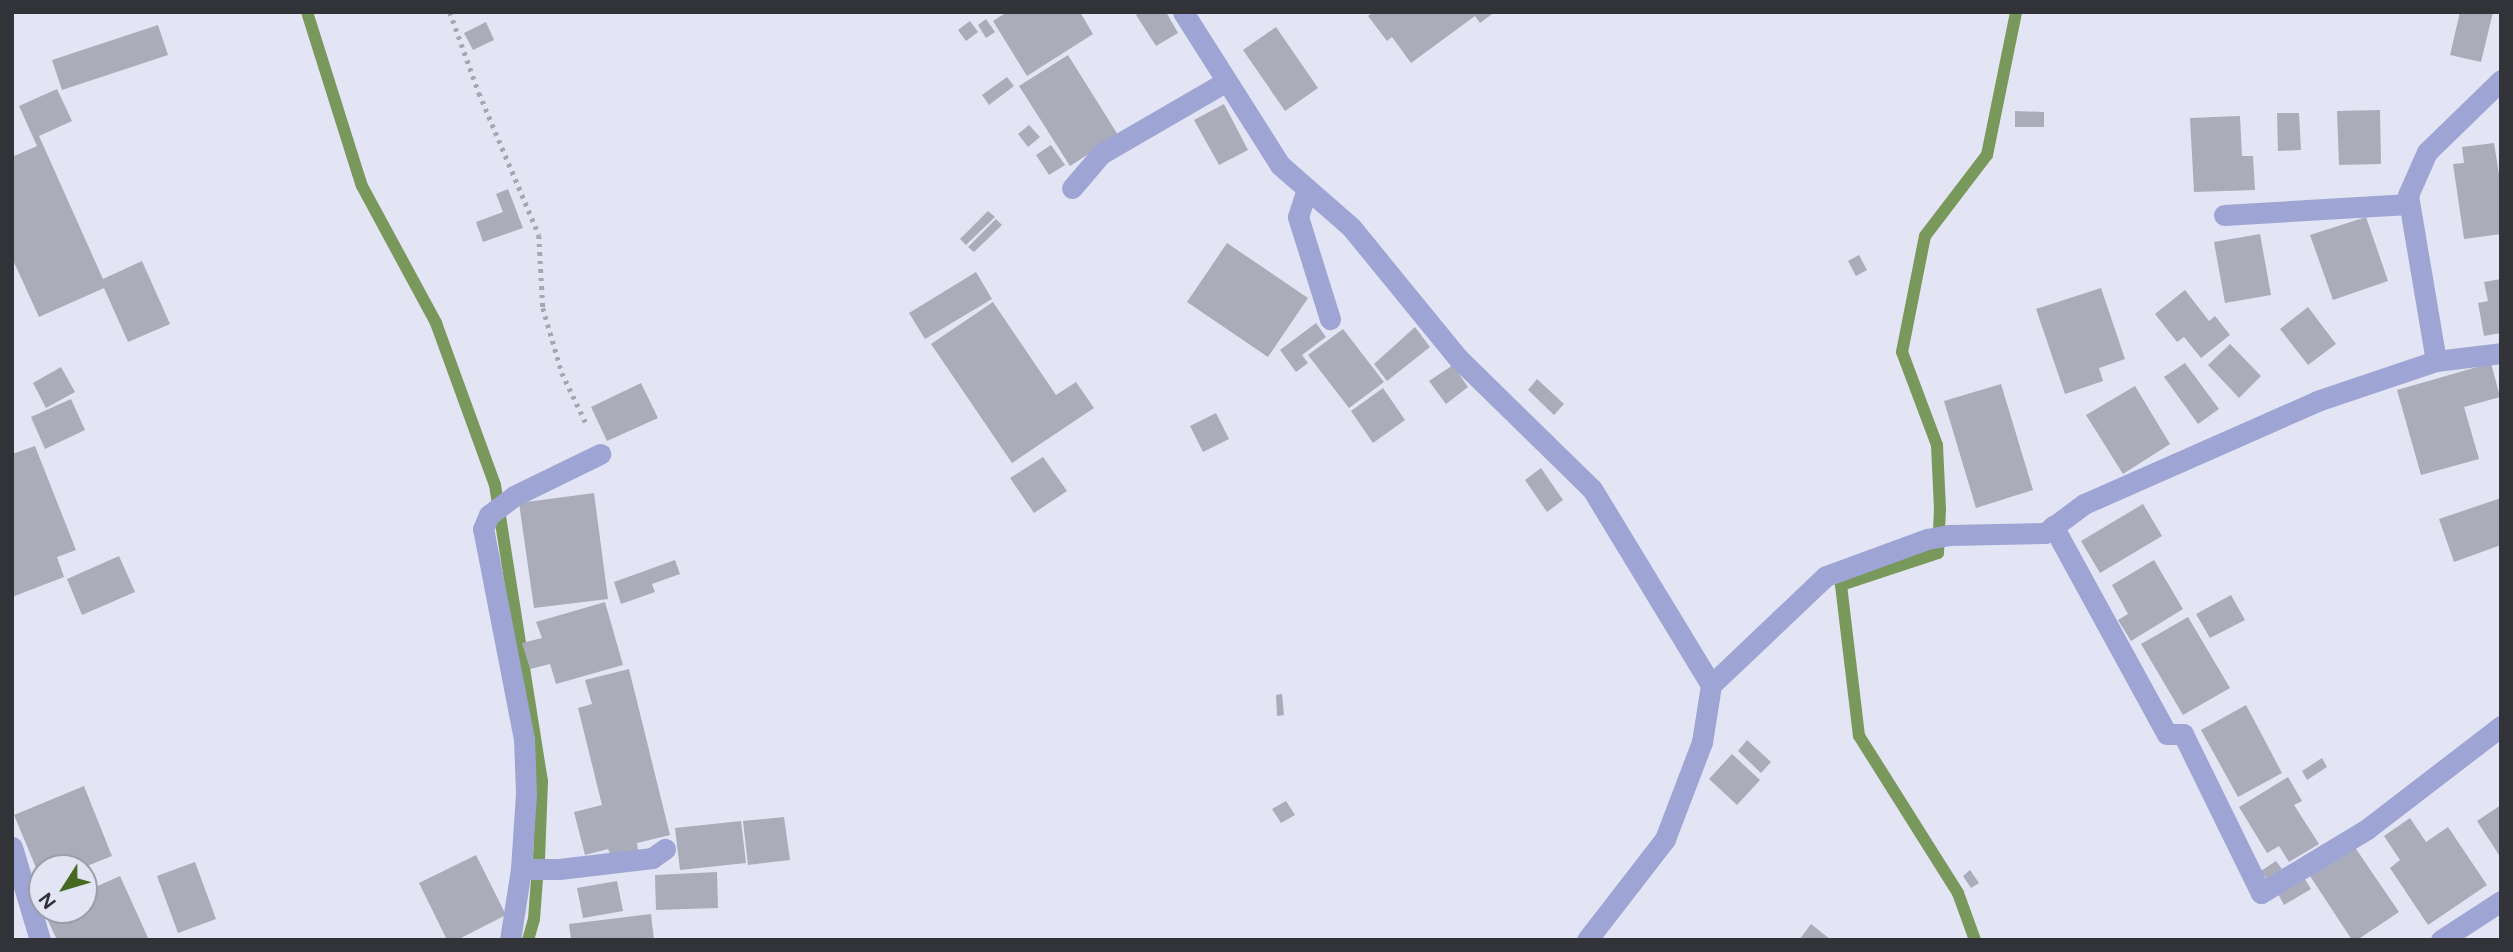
<!DOCTYPE html>
<style>
body{margin:0}
#map{position:relative;width:2513px;height:952px;overflow:hidden;background:#e3e5f4;font-family:Figtree,sans-serif}
div>[style]{position:absolute}
[style*='--x']{left:calc(var(--x)*1px);top:calc(var(--y)*1px);width:calc(var(--w)*1px);rotate:calc(var(--a)*1deg)}
.stream>*{height:12px;margin:-6px;padding:0 6px;transform-origin:6px;border-radius:6px;background:#78985c}
.building>*{inset:0;background:#aaacba}
.path>*{height:4.5px;margin-top:-2.25px;transform-origin:0;background:repeating-linear-gradient(90deg,#a6a7b3 0 3.5px,transparent 0 8.5px)}
.minor>*{height:21px;margin:-10.5px;padding:0 10.5px;transform-origin:10.5px;border-radius:10.5px;background:#9ea5d4}
span{translate:-50% -50%;white-space:nowrap;text-align:center;line-height:1.15;-webkit-text-stroke:5px #e3e5f4;paint-order:stroke}
.frame{position:absolute;inset:0;border:14px solid #323339;pointer-events:none}
.north{position:absolute;left:28px;top:854px;width:70px;height:70px;box-sizing:border-box;background:#e3e5f4;border:2px solid #9c9ea9;border-radius:50%;rotate:233deg;font-size:19px;font-weight:700;line-height:28px;text-align:center;color:#323339}
.north::after{content:'';display:block;margin:auto;width:24px;height:32px;background:#476a22;clip-path:polygon(50% 0,100% 100%,50% 72%,0 100%)}
</style>
<div id="map">
<div class="stream">
<div style="--x:307;--y:12;--w:182;--a:72.5"></div>
<div style="--x:362;--y:186;--w:156;--a:61.6"></div>
<div style="--x:436;--y:323;--w:172;--a:70"></div>
<div style="--x:495;--y:485;--w:300;--a:81"></div>
<div style="--x:542;--y:781;--w:77;--a:92.2"></div>
<div style="--x:528;--y:940;--w:22;--a:-74"></div>
<div style="--x:534;--y:919;--w:40;--a:-85.7"></div>
<div style="--x:1975;--y:940;--w:50;--a:-109.9"></div>
<div style="--x:1958;--y:893;--w:186;--a:-122.2"></div>
<div style="--x:1859;--y:736;--w:152;--a:-96.8"></div>
<div style="--x:1841;--y:585;--w:102;--a:-18.3"></div>
<div style="--x:1938;--y:553;--w:44;--a:-87.4"></div>
<div style="--x:1940;--y:509;--w:64;--a:-92.7"></div>
<div style="--x:1937;--y:445;--w:99;--a:-110.6"></div>
<div style="--x:1902;--y:352;--w:118;--a:-78.8"></div>
<div style="--x:1925;--y:236;--w:102;--a:-52.6"></div>
<div style="--x:1987;--y:155;--w:146;--a:-78.5"></div>
</div>
<div class="building">
<div style="clip-path:polygon(1007px 12px,1080px 12px,1093px 34px,1027px 76px,993px 21px)"></div>
<div style="clip-path:polygon(1141px 12px,1166px 12px,1178px 33px,1156px 46px,1136px 15px)"></div>
<div style="clip-path:polygon(1373px 12px,1495px 12px,1480px 23px,1475px 16px,1411px 63px,1392px 37px,1387px 41px,1368px 16px)"></div>
<div style="clip-path:polygon(2460px 12px,2493px 12px,2481px 62px,2450px 55px)"></div>
<div style="clip-path:polygon(986px 19px,995px 32px,986px 38px,978px 25px)"></div>
<div style="clip-path:polygon(970px 21px,978px 32px,966px 41px,958px 30px)"></div>
<div style="clip-path:polygon(486px 22px,494px 40px,473px 50px,464px 33px)"></div>
<div style="clip-path:polygon(158px 25px,168px 55px,62px 90px,52px 60px)"></div>
<div style="clip-path:polygon(1276px 27px,1318px 88px,1285px 111px,1243px 50px)"></div>
<div style="clip-path:polygon(1068px 55px,1118px 135px,1070px 166px,1019px 86px)"></div>
<div style="clip-path:polygon(1007px 77px,1014px 86px,989px 105px,982px 95px)"></div>
<div style="clip-path:polygon(57px 89px,72px 121px,39px 136px,103px 279px,142px 261px,170px 324px,128px 342px,104px 288px,39px 317px,12px 258px,12px 157px,37px 146px,19px 106px)"></div>
<div style="clip-path:polygon(1224px 104px,1248px 150px,1219px 165px,1194px 120px)"></div>
<div style="clip-path:polygon(2380px 110px,2381px 164px,2339px 165px,2337px 111px)"></div>
<div style="clip-path:polygon(2015px 111px,2044px 112px,2044px 127px,2015px 127px)"></div>
<div style="clip-path:polygon(2277px 113px,2299px 113px,2301px 150px,2278px 151px)"></div>
<div style="clip-path:polygon(2240px 116px,2242px 156px,2253px 156px,2255px 190px,2194px 192px,2190px 118px)"></div>
<div style="clip-path:polygon(1029px 125px,1040px 137px,1028px 147px,1018px 134px)"></div>
<div style="clip-path:polygon(2494px 143px,2501px 187px,2501px 234px,2464px 239px,2453px 164px,2464px 163px,2462px 147px)"></div>
<div style="clip-path:polygon(1051px 145px,1065px 165px,1049px 175px,1036px 155px)"></div>
<div style="clip-path:polygon(508px 189px,523px 228px,483px 242px,476px 222px,503px 212px,496px 194px)"></div>
<div style="clip-path:polygon(988px 211px,995px 217px,966px 245px,960px 239px)"></div>
<div style="clip-path:polygon(2366px 217px,2388px 281px,2333px 300px,2310px 235px)"></div>
<div style="clip-path:polygon(996px 219px,1002px 225px,974px 252px,968px 247px)"></div>
<div style="clip-path:polygon(2260px 234px,2271px 295px,2225px 303px,2214px 242px)"></div>
<div style="clip-path:polygon(1227px 243px,1308px 298px,1268px 357px,1187px 302px)"></div>
<div style="clip-path:polygon(1859px 255px,1867px 270px,1856px 276px,1848px 261px)"></div>
<div style="clip-path:polygon(976px 272px,992px 299px,925px 339px,909px 313px)"></div>
<div style="clip-path:polygon(2501px 279px,2501px 333px,2484px 336px,2478px 303px,2488px 301px,2484px 282px)"></div>
<div style="clip-path:polygon(2101px 288px,2125px 359px,2099px 368px,2103px 381px,2065px 394px,2036px 309px)"></div>
<div style="clip-path:polygon(2185px 290px,2209px 321px,2215px 316px,2230px 335px,2201px 358px,2184px 337px,2177px 342px,2155px 314px)"></div>
<div style="clip-path:polygon(993px 302px,1056px 395px,1076px 382px,1094px 408px,1012px 463px,931px 344px)"></div>
<div style="clip-path:polygon(2308px 307px,2336px 344px,2308px 365px,2280px 329px)"></div>
<div style="clip-path:polygon(1316px 323px,1326px 337px,1302px 355px,1308px 363px,1296px 372px,1280px 350px)"></div>
<div style="clip-path:polygon(1415px 327px,1430px 347px,1387px 381px,1374px 364px)"></div>
<div style="clip-path:polygon(1343px 329px,1384px 382px,1349px 408px,1308px 355px)"></div>
<div style="clip-path:polygon(2230px 344px,2261px 376px,2239px 398px,2208px 365px)"></div>
<div style="clip-path:polygon(2185px 363px,2219px 409px,2198px 424px,2164px 377px)"></div>
<div style="clip-path:polygon(2491px 363px,2500px 397px,2464px 407px,2479px 459px,2421px 475px,2397px 390px)"></div>
<div style="clip-path:polygon(1453px 365px,1468px 387px,1446px 404px,1429px 381px)"></div>
<div style="clip-path:polygon(61px 367px,75px 392px,46px 408px,33px 383px)"></div>
<div style="clip-path:polygon(1537px 379px,1564px 404px,1554px 415px,1528px 390px)"></div>
<div style="clip-path:polygon(641px 383px,658px 418px,607px 441px,591px 407px)"></div>
<div style="clip-path:polygon(2001px 384px,2033px 490px,1976px 508px,1944px 401px)"></div>
<div style="clip-path:polygon(2135px 386px,2170px 444px,2123px 474px,2086px 415px)"></div>
<div style="clip-path:polygon(1383px 388px,1405px 420px,1373px 443px,1351px 411px)"></div>
<div style="clip-path:polygon(71px 399px,85px 430px,45px 449px,31px 417px)"></div>
<div style="clip-path:polygon(1216px 413px,1229px 439px,1203px 452px,1190px 426px)"></div>
<div style="clip-path:polygon(35px 446px,76px 550px,57px 557px,64px 577px,12px 597px,12px 454px)"></div>
<div style="clip-path:polygon(1043px 457px,1067px 491px,1034px 513px,1010px 478px)"></div>
<div style="clip-path:polygon(1541px 468px,1563px 500px,1547px 512px,1525px 480px)"></div>
<div style="clip-path:polygon(594px 493px,608px 599px,534px 608px,519px 503px)"></div>
<div style="clip-path:polygon(2501px 498px,2501px 545px,2454px 562px,2439px 519px)"></div>
<div style="clip-path:polygon(2143px 504px,2162px 536px,2100px 573px,2081px 541px)"></div>
<div style="clip-path:polygon(119px 556px,135px 592px,82px 615px,67px 579px)"></div>
<div style="clip-path:polygon(675px 560px,680px 574px,652px 584px,655px 592px,621px 604px,614px 582px)"></div>
<div style="clip-path:polygon(2154px 560px,2183px 609px,2131px 641px,2118px 620px,2128px 614px,2112px 585px)"></div>
<div style="clip-path:polygon(2231px 595px,2245px 620px,2210px 638px,2196px 614px)"></div>
<div style="clip-path:polygon(605px 602px,623px 665px,556px 684px,550px 664px,530px 669px,522px 643px,542px 638px,536px 622px)"></div>
<div style="clip-path:polygon(2188px 617px,2230px 688px,2183px 715px,2141px 644px)"></div>
<div style="clip-path:polygon(629px 669px,670px 835px,637px 843px,638px 850px,611px 856px,608px 849px,585px 855px,574px 812px,602px 805px,578px 708px,592px 704px,585px 680px)"></div>
<div style="clip-path:polygon(1282px 694px,1284px 715px,1277px 716px,1276px 695px)"></div>
<div style="clip-path:polygon(2246px 705px,2282px 773px,2238px 797px,2201px 730px)"></div>
<div style="clip-path:polygon(1747px 740px,1771px 762px,1761px 773px,1738px 751px)"></div>
<div style="clip-path:polygon(1732px 754px,1760px 780px,1737px 805px,1709px 779px)"></div>
<div style="clip-path:polygon(2322px 758px,2327px 767px,2307px 780px,2302px 771px)"></div>
<div style="clip-path:polygon(2288px 777px,2302px 801px,2294px 805px,2319px 844px,2289px 862px,2279px 846px,2267px 853px,2239px 807px)"></div>
<div style="clip-path:polygon(84px 786px,112px 856px,82px 868px,42px 868px,42px 882px,14px 815px)"></div>
<div style="clip-path:polygon(1286px 801px,1295px 815px,1281px 823px,1272px 809px)"></div>
<div style="clip-path:polygon(2501px 805px,2501px 858px,2477px 821px)"></div>
<div style="clip-path:polygon(784px 817px,790px 860px,748px 865px,743px 821px)"></div>
<div style="clip-path:polygon(2410px 818px,2426px 842px,2448px 827px,2487px 885px,2428px 925px,2390px 868px,2400px 860px,2384px 836px)"></div>
<div style="clip-path:polygon(741px 821px,746px 863px,680px 870px,675px 828px)"></div>
<div style="clip-path:polygon(2354px 846px,2399px 912px,2357px 940px,2352px 940px,2310px 876px)"></div>
<div style="clip-path:polygon(476px 855px,506px 915px,457px 940px,447px 940px,419px 883px)"></div>
<div style="clip-path:polygon(2276px 861px,2282px 869px,2267px 879px,2261px 871px)"></div>
<div style="clip-path:polygon(195px 862px,216px 919px,178px 933px,157px 876px)"></div>
<div style="clip-path:polygon(1970px 870px,1979px 883px,1971px 888px,1963px 876px)"></div>
<div style="clip-path:polygon(717px 872px,718px 908px,656px 910px,655px 875px)"></div>
<div style="clip-path:polygon(120px 876px,149px 940px,57px 940px,43px 910px,84px 910px,84px 892px)"></div>
<div style="clip-path:polygon(2303px 876px,2311px 889px,2284px 905px,2277px 892px)"></div>
<div style="clip-path:polygon(617px 881px,623px 911px,583px 918px,577px 888px)"></div>
<div style="clip-path:polygon(651px 914px,654px 940px,571px 940px,569px 924px)"></div>
<div style="clip-path:polygon(1811px 924px,1831px 940px,1799px 940px)"></div>
</div>
<div class="path">
<div style="--x:450;--y:12;--w:86;--a:70.3"></div>
<div style="--x:479;--y:93;--w:154;--a:67.1"></div>
<div style="--x:539;--y:235;--w:73;--a:86.9"></div>
<div style="--x:543;--y:308;--w:68;--a:73.7"></div>
<div style="--x:562;--y:373;--w:58;--a:64.3"></div>
</div>
<div class="minor">
<div style="--x:1183;--y:12;--w:181;--a:57.6"></div>
<div style="--x:1280;--y:165;--w:94;--a:41.1"></div>
<div style="--x:1351;--y:227;--w:169;--a:50.8"></div>
<div style="--x:1458;--y:358;--w:187;--a:44.4"></div>
<div style="--x:1592;--y:489;--w:229;--a:58.7"></div>
<div style="--x:1072;--y:188;--w:45;--a:-49.5"></div>
<div style="--x:1101;--y:154;--w:143;--a:-30.1"></div>
<div style="--x:1307;--y:189;--w:29;--a:108"></div>
<div style="--x:1298;--y:217;--w:107;--a:72.6"></div>
<div style="--x:2224;--y:215;--w:185;--a:-3.4"></div>
<div style="--x:2436;--y:361;--w:168;--a:-99.6"></div>
<div style="--x:2408;--y:195;--w:47;--a:-66.2"></div>
<div style="--x:2427;--y:152;--w:103;--a:-44.2"></div>
<div style="--x:2053;--y:526;--w:237;--a:61.3"></div>
<div style="--x:2167;--y:734;--w:16;--a:0"></div>
<div style="--x:2183;--y:734;--w:177;--a:63.9"></div>
<div style="--x:2261;--y:893;--w:124;--a:-31.1"></div>
<div style="--x:2367;--y:829;--w:169;--a:-37.5"></div>
<div style="--x:12;--y:847;--w:97;--a:73.2"></div>
<div style="--x:521;--y:869;--w:76;--a:-86.2"></div>
<div style="--x:526;--y:793;--w:54;--a:-92.1"></div>
<div style="--x:524;--y:739;--w:214;--a:-101"></div>
<div style="--x:483;--y:529;--w:15;--a:-67"></div>
<div style="--x:489;--y:515;--w:31;--a:-37"></div>
<div style="--x:514;--y:496;--w:96;--a:-26"></div>
<div style="--x:510;--y:940;--w:72;--a:-81.2"></div>
<div style="--x:521;--y:869;--w:38;--a:0"></div>
<div style="--x:559;--y:869;--w:94;--a:-6.7"></div>
<div style="--x:652;--y:858;--w:16;--a:-35"></div>
<div style="--x:1587;--y:940;--w:128;--a:-52.3"></div>
<div style="--x:1665;--y:839;--w:104;--a:-69.1"></div>
<div style="--x:1702;--y:742;--w:58;--a:-81"></div>
<div style="--x:1711;--y:685;--w:158;--a:-43.5"></div>
<div style="--x:1826;--y:576;--w:108;--a:-20.1"></div>
<div style="--x:1927;--y:539;--w:22;--a:-10"></div>
<div style="--x:1949;--y:535;--w:96;--a:-1.2"></div>
<div style="--x:2045;--y:533;--w:49;--a:-36.6"></div>
<div style="--x:2084;--y:504;--w:255;--a:-23.8"></div>
<div style="--x:2317;--y:401;--w:126;--a:-18.6"></div>
<div style="--x:2436;--y:361;--w:65;--a:-7"></div>
<div style="--x:2441;--y:940;--w:72;--a:-33"></div>
</div>
<div class="frame"></div>
<div class="north">N</div>
</div>
